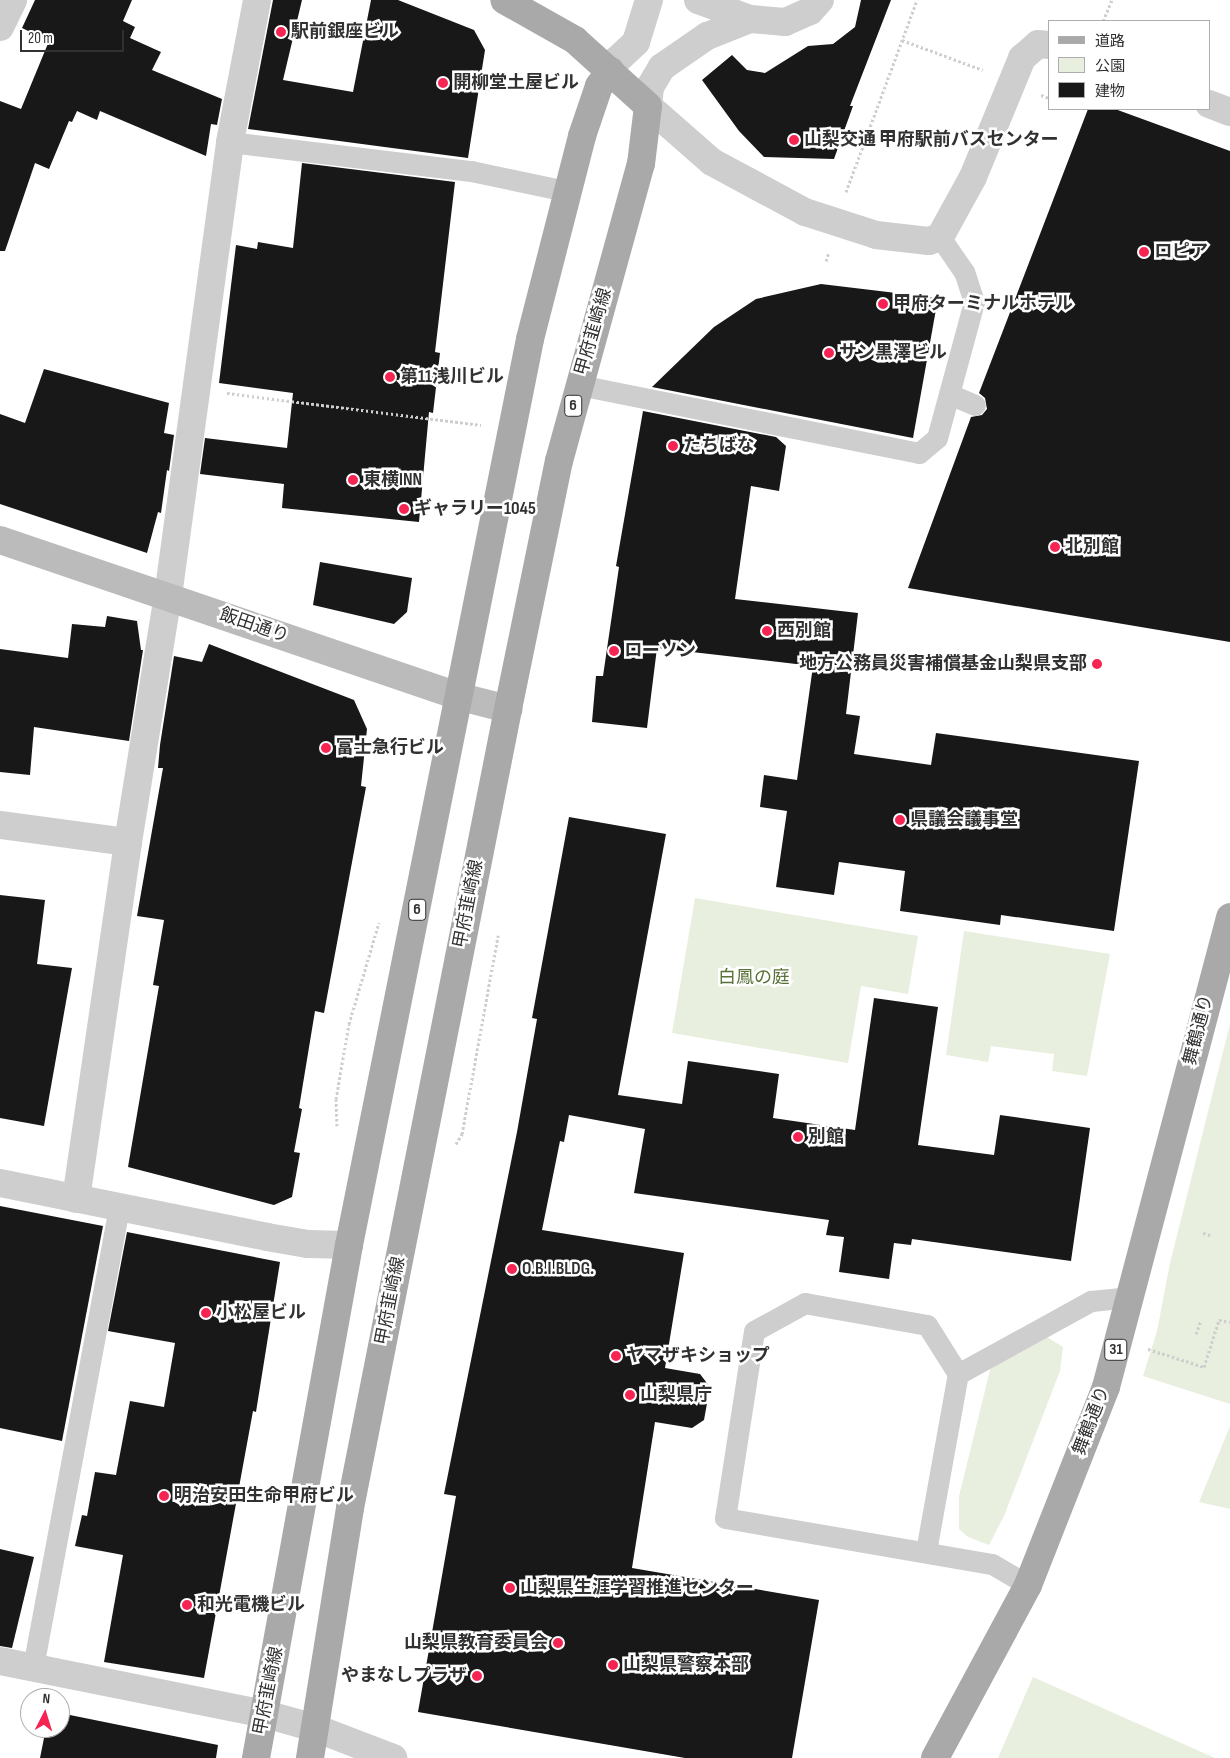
<!DOCTYPE html>
<meta charset="utf-8">
<style>
body{margin:0}
#map{position:relative;width:1230px;height:1758px;overflow:hidden;background:#fff;font-family:"Sofia Sans Condensed","Noto Sans JP",sans-serif}
div>[style]{position:absolute}
[style*='--x']{left:calc(var(--x)*1px);top:calc(var(--y)*1px);width:calc(var(--w)*1px);rotate:calc(var(--a)*1deg)}
.green>*{inset:0;background:#e9efde}
.building>*{inset:0;background:#181818}
.path>*{height:3px;margin-top:-1.5px;transform-origin:0;background:repeating-linear-gradient(90deg,#cecece 0 2.5px,transparent 0 5px)}
.service>*{height:21px;margin:-10.5px;padding:0 10.5px;transform-origin:10.5px;border-radius:10.5px;background:#cecece}
.minor>*{height:28px;margin:-14px;padding:0 14px;transform-origin:14px;border-radius:14px;background:#cecece}
.tertiary>*{height:28px;margin:-14px;padding:0 14px;transform-origin:14px;border-radius:14px;background:#cecece}
.secondary>*{height:28px;margin:-14px;padding:0 14px;transform-origin:14px;border-radius:14px;background:#bbb}
.primary>*{height:28px;margin:-14px;padding:0 14px;transform-origin:14px;border-radius:14px;background:#a9a9a9}
.dots>*{width:14px;height:14px;translate:-50% -50%;box-sizing:border-box;border:2px solid #fff;border-radius:50%}
span{translate:-50% -50%;white-space:nowrap;text-align:center;line-height:1.15;-webkit-text-stroke:5px #fff;paint-order:stroke}
.shield-label span{padding:1px 4px;background:#fff;border:1px solid;border-radius:4px;-webkit-text-stroke-width:0}
.shield-label{font-size:16px;color:#313131;font-weight:700}
.poi-label{font-size:18px;color:#313131;font-weight:700}
.left{translate:0 -50%;text-align:left}
.right{translate:-100% -50%;text-align:right}
.street-label{font-size:18px;color:#313131}
.park-label{font-size:18px;color:#5b7139}
.legend{position:absolute;left:1048px;top:20px;width:162px;height:90px;box-sizing:border-box;background:#fff;border:1px solid #adadad;margin:0;padding:6px 9px;list-style:none;font-size:15px;color:#313131}
.legend li{display:flex;align-items:center;gap:10px;height:25px}
.legend b{width:25px;border:1px solid #adadad}
.north{position:absolute;left:20px;top:1688px;width:50px;height:50px;box-sizing:border-box;background:#fff;border:1px solid #adadad;border-radius:50%;rotate:5deg;font-size:14px;font-weight:700;line-height:20px;text-align:center;color:#313131}
.north::after{content:'';display:block;margin:auto;width:18px;height:22px;background:#f62452;clip-path:polygon(50% 0,100% 100%,50% 72%,0 100%)}
.scale{position:absolute;left:20px;top:30px;width:104px;height:22px;box-sizing:border-box;border:2px solid #313131;border-top:0;padding-left:6px;font-size:15px;line-height:18px;white-space:nowrap;color:#313131;-webkit-text-stroke:4px #fff;paint-order:stroke}
</style>
<div id="map">
<div class="green">
<div style="clip-path:polygon(695px 898px,918px 936px,908px 994px,861px 986px,848px 1063px,672px 1033px)"></div>
<div style="clip-path:polygon(964px 931px,1110px 954px,1087px 1076px,1052px 1071px,1054px 1054px,991px 1046px,988px 1062px,946px 1055px)"></div>
<div style="clip-path:polygon(1230px 1024px,1230px 1404px,1143px 1376px,1157px 1331px,1170px 1263px)"></div>
<div style="clip-path:polygon(1047px 1337px,1063px 1347px,1060px 1371px,1004px 1516px,989px 1545px,968px 1537px,959px 1529px,959px 1496px,992px 1362px)"></div>
<div style="clip-path:polygon(1230px 1426px,1230px 1509px,1199px 1502px)"></div>
<div style="clip-path:polygon(1033px 1677px,1215px 1758px,998px 1758px)"></div>
</div>
<div class="building">
<div style="clip-path:polygon(35px 0,132px 0,123px 21px,135px 27px,130px 38px,161px 52px,152px 70px,222px 99px,217px 125px,211px 124px,206px 156px,100px 111px,97px 120px,77px 111px,72px 122px,69px 121px,49px 169px,35px 163px,5px 251px,0 251px,0 101px,21px 109px,49px 41px,22px 28px)"></div>
<div style="clip-path:polygon(273px 0,302px 0,283px 80px,353px 92px,371px 0,398px 0,474px 30px,485px 50px,468px 158px,248px 129px)"></div>
<div style="clip-path:polygon(861px 0,891px 0,850px 106px,853px 106px,834px 159px,764px 157px,739px 131px,702px 80px,732px 55px,747px 70px,765px 73px,808px 46px,833px 44px,855px 27px)"></div>
<div style="clip-path:polygon(1088px 109px,1115px 109px,1230px 151px,1230px 642px,908px 588px,971px 417px,982px 415px,987px 409px,985px 398px,979px 393px)"></div>
<div style="clip-path:polygon(302px 163px,455px 182px,435px 352px,440px 353px,433px 413px,429px 412px,419px 522px,282px 508px,284px 484px,200px 474px,205px 438px,287px 448px,293px 393px,219px 383px,236px 245px,257px 249px,258px 242px,293px 248px)"></div>
<div style="clip-path:polygon(821px 284px,938px 298px,913px 438px,652px 387px,714px 327px,756px 299px)"></div>
<div style="clip-path:polygon(44px 369px,169px 403px,164px 433px,174px 435px,169px 471px,167px 470px,161px 513px,158px 512px,147px 553px,0 504px,0 414px,25px 423px)"></div>
<div style="clip-path:polygon(643px 411px,776px 437px,786px 446px,779px 491px,751px 486px,735px 599px,858px 613px,846px 714px,860px 716px,854px 754px,931px 765px,936px 733px,1139px 761px,1114px 931px,1001px 915px,1000px 925px,900px 911px,905px 871px,839px 862px,834px 895px,776px 887px,787px 811px,760px 807px,764px 775px,797px 780px,813px 666px,657px 648px,647px 728px,592px 722px,596px 676px,603px 676px,619px 567px,616px 566px)"></div>
<div style="clip-path:polygon(320px 562px,412px 578px,407px 612px,394px 624px,313px 605px)"></div>
<div style="clip-path:polygon(107px 616px,137px 621px,141px 650px,143px 650px,129px 741px,34px 727px,30px 775px,0 772px,0 649px,68px 658px,72px 624px,105px 627px)"></div>
<div style="clip-path:polygon(209px 644px,354px 700px,367px 729px,361px 786px,366px 787px,324px 1013px,315px 1011px,299px 1108px,302px 1109px,294px 1152px,300px 1153px,292px 1197px,274px 1205px,128px 1167px,159px 986px,153px 985px,164px 920px,137px 916px,163px 768px,158px 768px,160px 745px,174px 656px,202px 662px)"></div>
<div style="clip-path:polygon(569px 817px,666px 834px,618px 1095px,682px 1104px,688px 1061px,779px 1074px,773px 1118px,855px 1130px,874px 998px,938px 1007px,918px 1145px,994px 1155px,1000px 1115px,1090px 1128px,1071px 1261px,912px 1239px,911px 1245px,894px 1243px,889px 1279px,839px 1272px,844px 1237px,826px 1235px,829px 1220px,634px 1193px,645px 1129px,569px 1115px,564px 1142px,560px 1141px,542px 1230px,684px 1253px,665px 1368px,700px 1374px,710px 1387px,704px 1420px,692px 1428px,655px 1422px,632px 1568px,819px 1600px,792px 1758px,685px 1758px,418px 1712px,456px 1496px,444px 1494px,517px 1132px,537px 1019px,532px 1018px)"></div>
<div style="clip-path:polygon(0 895px,45px 900px,37px 964px,72px 968px,44px 1126px,0 1118px)"></div>
<div style="clip-path:polygon(0 1206px,103px 1226px,62px 1441px,0 1428px)"></div>
<div style="clip-path:polygon(127px 1232px,280px 1262px,256px 1412px,253px 1411px,204px 1678px,104px 1662px,123px 1555px,75px 1546px,82px 1515px,87px 1516px,95px 1472px,116px 1475px,130px 1401px,164px 1407px,175px 1343px,108px 1331px)"></div>
<div style="clip-path:polygon(0 1549px,34px 1557px,12px 1648px,0 1646px)"></div>
<div style="clip-path:polygon(60px 1713px,218px 1745px,216px 1758px,40px 1758px,46px 1728px,60px 1728px)"></div>
</div>
<div class="path">
<div style="--x:1103;--y:21;--w:23;--a:-67"></div>
<div style="--x:902;--y:40;--w:86;--a:20.3"></div>
<div style="--x:1041;--y:95;--w:9;--a:21"></div>
<div style="--x:846;--y:192;--w:205;--a:-69.7"></div>
<div style="--x:826;--y:261;--w:9;--a:-72"></div>
<div style="--x:227;--y:393;--w:256;--a:7.2"></div>
<div style="--x:337;--y:1126;--w:27;--a:-92"></div>
<div style="--x:336;--y:1099;--w:76;--a:-80.2"></div>
<div style="--x:349;--y:1024;--w:106;--a:-73.6"></div>
<div style="--x:456;--y:1144;--w:12;--a:-59"></div>
<div style="--x:462;--y:1134;--w:202;--a:-79.7"></div>
<div style="--x:1203;--y:1233;--w:10;--a:17"></div>
<div style="--x:1196;--y:1334;--w:15;--a:-70"></div>
<div style="--x:1148;--y:1349;--w:59;--a:17.8"></div>
<div style="--x:1204;--y:1367;--w:49;--a:-72.3"></div>
<div style="--x:1219;--y:1320;--w:11;--a:10"></div>
</div>
<div class="service">
<div style="--x:230;--y:142;--w:243;--a:6.9"></div>
<div style="--x:471;--y:171;--w:97;--a:11.9"></div>
<div style="--x:579;--y:385;--w:347;--a:11.3"></div>
<div style="--x:919;--y:453;--w:23;--a:-40"></div>
<div style="--x:937;--y:438;--w:141;--a:-74.8"></div>
<div style="--x:974;--y:302;--w:32;--a:-108"></div>
<div style="--x:964;--y:272;--w:42;--a:-124.4"></div>
<div style="--x:949;--y:394;--w:28;--a:23"></div>
<div style="--x:958;--y:1374;--w:152;--a:-28.8"></div>
<div style="--x:1091;--y:1301;--w:40;--a:-5.7"></div>
<div style="--x:926;--y:1551;--w:180;--a:-79.8"></div>
<div style="--x:958;--y:1374;--w:58;--a:-122.3"></div>
<div style="--x:927;--y:1325;--w:124;--a:-169.8"></div>
<div style="--x:805;--y:1303;--w:58;--a:151.2"></div>
<div style="--x:754;--y:1331;--w:189;--a:98.8"></div>
<div style="--x:725;--y:1518;--w:271;--a:9.8"></div>
<div style="--x:992;--y:1564;--w:42;--a:30.3"></div>
<div style="--x:33;--y:1667;--w:469;--a:-79.4"></div>
</div>
<div class="minor">
<div style="--x:0;--y:27;--w:30;--a:-64"></div>
<div style="--x:1209;--y:104;--w:22;--a:21"></div>
<div style="--x:0;--y:825;--w:129;--a:7.6"></div>
<div style="--x:0;--y:1183;--w:272;--a:11.4"></div>
<div style="--x:267;--y:1237;--w:42;--a:9.7"></div>
<div style="--x:308;--y:1244;--w:41;--a:1.4"></div>
<div style="--x:76;--y:1199;--w:361;--a:-81.7"></div>
<div style="--x:128;--y:842;--w:249;--a:-80.8"></div>
<div style="--x:168;--y:596;--w:458;--a:-82.2"></div>
<div style="--x:230;--y:142;--w:145;--a:-79.2"></div>
<div style="--x:0;--y:1661;--w:270;--a:11.3"></div>
</div>
<div class="tertiary">
<div style="--x:698;--y:0;--w:55;--a:20.1"></div>
<div style="--x:820;--y:0;--w:15;--a:132"></div>
<div style="--x:810;--y:11;--w:27;--a:156"></div>
<div style="--x:785;--y:22;--w:35;--a:-175"></div>
<div style="--x:750;--y:19;--w:46;--a:158.4"></div>
<div style="--x:707;--y:36;--w:55;--a:145.4"></div>
<div style="--x:662;--y:67;--w:23;--a:121"></div>
<div style="--x:650;--y:87;--w:19;--a:96"></div>
<div style="--x:648;--y:106;--w:85;--a:41.2"></div>
<div style="--x:712;--y:162;--w:106;--a:28.3"></div>
<div style="--x:805;--y:212;--w:75;--a:17.9"></div>
<div style="--x:876;--y:235;--w:53;--a:6.5"></div>
<div style="--x:929;--y:241;--w:12;--a:-20"></div>
<div style="--x:940;--y:237;--w:68;--a:-61.2"></div>
<div style="--x:973;--y:177;--w:129;--a:-67.6"></div>
<div style="--x:1022;--y:58;--w:21;--a:-41"></div>
<div style="--x:1038;--y:44;--w:11;--a:5"></div>
<div style="--x:610;--y:71;--w:13;--a:-58"></div>
<div style="--x:617;--y:60;--w:26;--a:-43"></div>
<div style="--x:636;--y:42;--w:44;--a:-72.8"></div>
<div style="--x:265;--y:1714;--w:52;--a:15.6"></div>
<div style="--x:315;--y:1728;--w:84;--a:21"></div>
</div>
<div class="secondary">
<div style="--x:0;--y:540;--w:487;--a:18.8"></div>
<div style="--x:461;--y:697;--w:49;--a:14.3"></div>
</div>
<div class="primary">
<div style="--x:256;--y:1758;--w:521;--a:-79.72"></div>
<div style="--x:349;--y:1245;--w:924;--a:-78.7"></div>
<div style="--x:530;--y:339;--w:210;--a:-75.6"></div>
<div style="--x:582;--y:136;--w:53;--a:-71.2"></div>
<div style="--x:599;--y:86;--w:19;--a:-54"></div>
<div style="--x:310;--y:1758;--w:253;--a:-80.9"></div>
<div style="--x:350;--y:1508;--w:814;--a:-78.81"></div>
<div style="--x:508;--y:709;--w:253;--a:-78.4"></div>
<div style="--x:559;--y:461;--w:308;--a:-74.6"></div>
<div style="--x:641;--y:164;--w:58;--a:-83.1"></div>
<div style="--x:648;--y:106;--w:98;--a:-137.9"></div>
<div style="--x:575;--y:40;--w:81;--a:-150.6"></div>
<div style="--x:935;--y:1758;--w:196;--a:-61.7"></div>
<div style="--x:1028;--y:1585;--w:213;--a:-68.5"></div>
<div style="--x:1106;--y:1387;--w:486;--a:-75.2"></div>
</div>
<div class="dots">
<div style="left:281px;top:32px;background:#f62452"></div>
<div style="left:443px;top:83px;background:#f62452"></div>
<div style="left:794px;top:140px;background:#f62452"></div>
<div style="left:1144px;top:252px;background:#f62452"></div>
<div style="left:883px;top:304px;background:#f62452"></div>
<div style="left:829px;top:353px;background:#f62452"></div>
<div style="left:390px;top:377px;background:#f62452"></div>
<div style="left:673px;top:446px;background:#f62452"></div>
<div style="left:353px;top:480px;background:#f62452"></div>
<div style="left:404px;top:509px;background:#f62452"></div>
<div style="left:1055px;top:547px;background:#f62452"></div>
<div style="left:767px;top:631px;background:#f62452"></div>
<div style="left:614px;top:651px;background:#f62452"></div>
<div style="left:1097px;top:664px;background:#f62452"></div>
<div style="left:326px;top:748px;background:#f62452"></div>
<div style="left:900px;top:820px;background:#f62452"></div>
<div style="left:798px;top:1137px;background:#f62452"></div>
<div style="left:512px;top:1269px;background:#f62452"></div>
<div style="left:206px;top:1313px;background:#f62452"></div>
<div style="left:616px;top:1356px;background:#f62452"></div>
<div style="left:630px;top:1395px;background:#f62452"></div>
<div style="left:164px;top:1496px;background:#f62452"></div>
<div style="left:510px;top:1588px;background:#f62452"></div>
<div style="left:187px;top:1605px;background:#f62452"></div>
<div style="left:558px;top:1643px;background:#f62452"></div>
<div style="left:613px;top:1665px;background:#f62452"></div>
<div style="left:477px;top:1676px;background:#f62452"></div>
</div>
<div class="shield-label">
<span style="left:573px;top:406px">6</span>
<span style="left:417px;top:910px">6</span>
<span style="left:1116px;top:1350px">31</span>
</div>
<div class="poi-label">
<span class="left" style="left:291px;top:32px">駅前銀座ビル</span>
<span class="left" style="left:453px;top:83px">開柳堂土屋ビル</span>
<span class="left" style="left:804px;top:140px">山梨交通 甲府駅前バスセンター</span>
<span class="left" style="left:1154px;top:252px">ロピア</span>
<span class="left" style="left:893px;top:304px">甲府ターミナルホテル</span>
<span class="left" style="left:839px;top:353px">サン黒澤ビル</span>
<span class="left" style="left:400px;top:377px">第11浅川ビル</span>
<span class="left" style="left:683px;top:446px">たちばな</span>
<span class="left" style="left:363px;top:480px">東横INN</span>
<span class="left" style="left:414px;top:509px">ギャラリー1045</span>
<span class="left" style="left:1065px;top:547px">北別館</span>
<span class="left" style="left:777px;top:631px">西別館</span>
<span class="left" style="left:624px;top:651px">ローソン</span>
<span class="right" style="left:1087px;top:664px">地方公務員災害補償基金山梨県支部</span>
<span class="left" style="left:336px;top:748px">富士急行ビル</span>
<span class="left" style="left:910px;top:820px">県議会議事堂</span>
<span class="left" style="left:808px;top:1137px">別館</span>
<span class="left" style="left:522px;top:1269px">O.B.I.BLDG.</span>
<span class="left" style="left:216px;top:1313px">小松屋ビル</span>
<span class="left" style="left:626px;top:1356px">ヤマザキショップ</span>
<span class="left" style="left:640px;top:1395px">山梨県庁</span>
<span class="left" style="left:174px;top:1496px">明治安田生命甲府ビル</span>
<span class="left" style="left:520px;top:1588px">山梨県生涯学習推進センター</span>
<span class="left" style="left:197px;top:1605px">和光電機ビル</span>
<span class="right" style="left:548px;top:1643px">山梨県教育委員会</span>
<span class="left" style="left:623px;top:1665px">山梨県警察本部</span>
<span class="right" style="left:467px;top:1676px">やまなしプラザ</span>
</div>
<div class="street-label">
<span style="left:594px;top:332px;rotate:-74deg">甲府韮崎線</span>
<span style="left:254px;top:626px;rotate:19deg">飯田通り</span>
<span style="left:469px;top:904px;rotate:-79deg">甲府韮崎線</span>
<span style="left:1199px;top:1030px;rotate:-76deg">舞鶴通り</span>
<span style="left:391px;top:1301px;rotate:-79deg">甲府韮崎線</span>
<span style="left:1092px;top:1421px;rotate:-69deg">舞鶴通り</span>
<span style="left:269px;top:1691px;rotate:-79deg">甲府韮崎線</span>
</div>
<div class="park-label">
<span style="left:754px;top:978px">白鳳の庭</span>
</div>
<ul class="legend">
<li><b style="height:6px;background:#a9a9a9"></b>道路</li>
<li><b style="height:14px;background:#e9efde"></b>公園</li>
<li><b style="height:14px;background:#181818"></b>建物</li>
</ul>
<div class="north">N</div>
<div class="scale">20 m</div>
</div>
